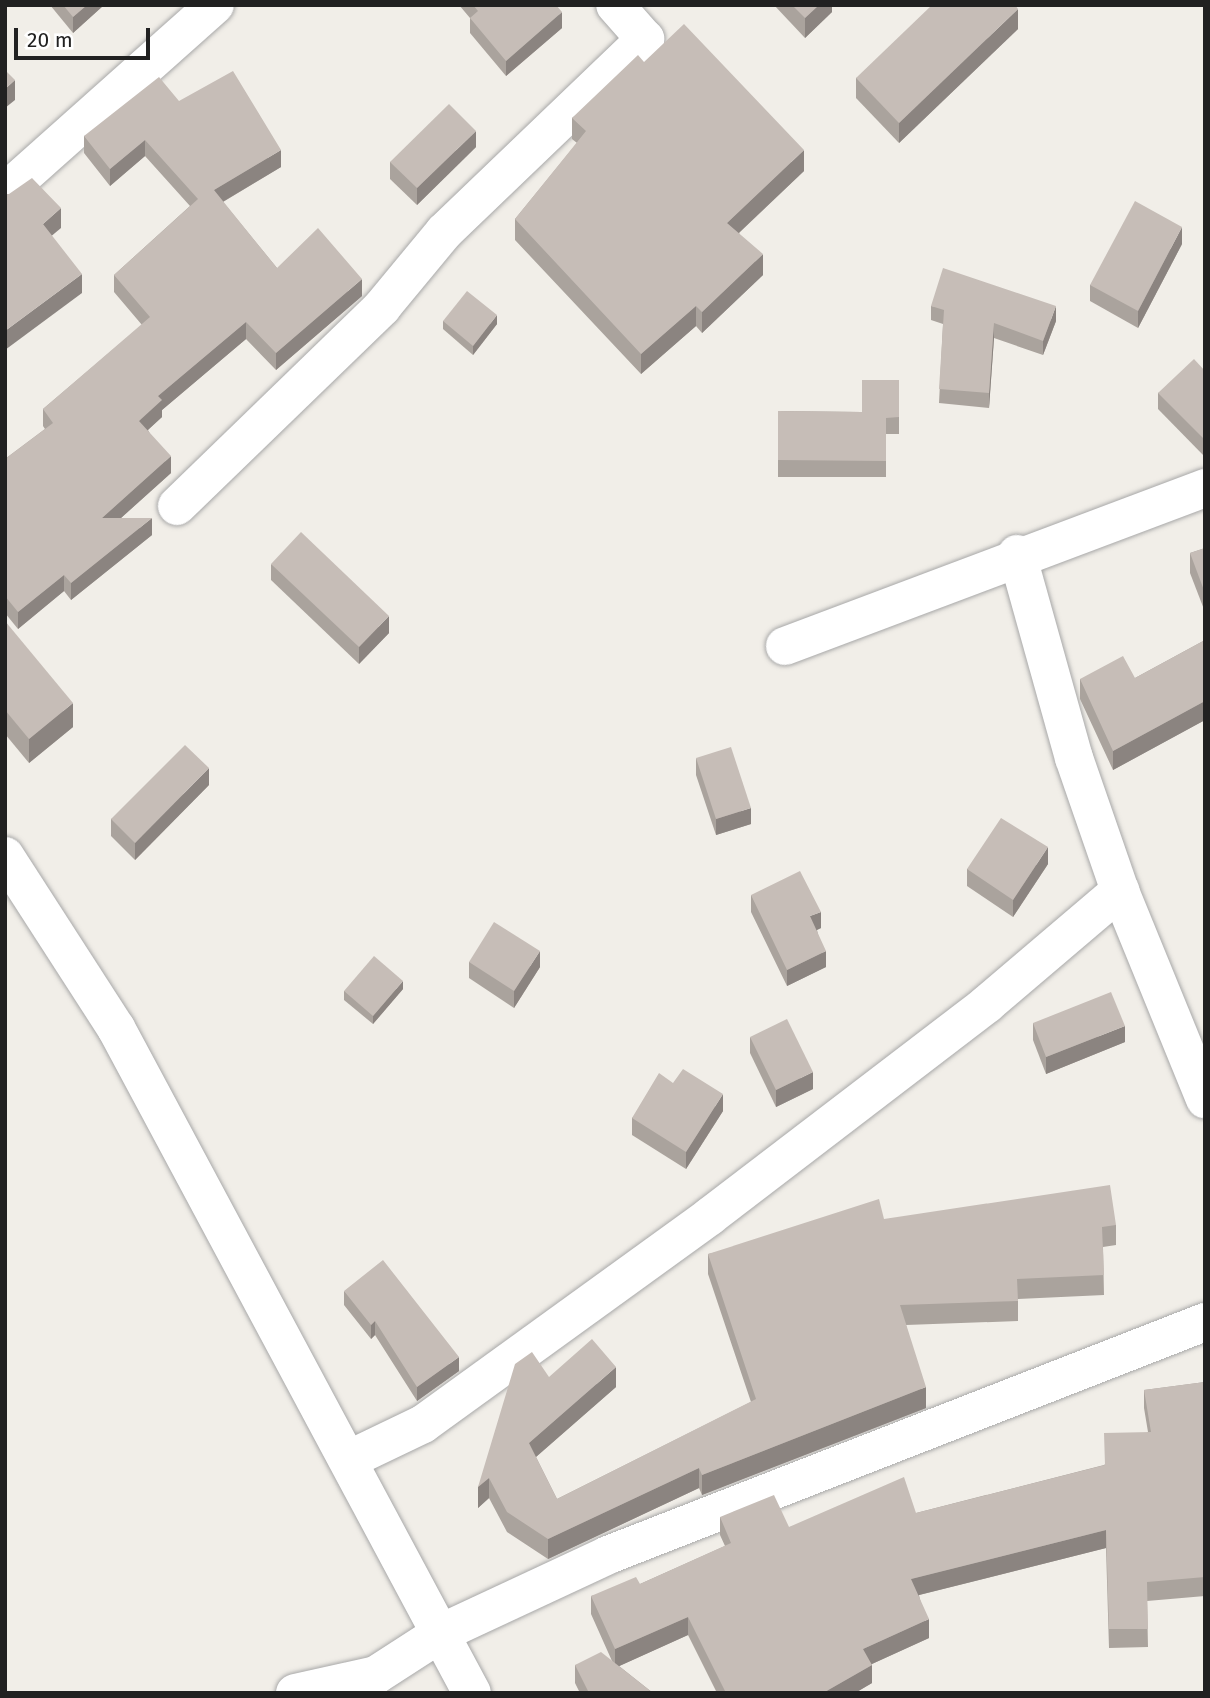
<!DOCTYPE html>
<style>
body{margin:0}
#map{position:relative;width:1210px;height:1698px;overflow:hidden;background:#f1eee8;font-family:"Fira Sans",sans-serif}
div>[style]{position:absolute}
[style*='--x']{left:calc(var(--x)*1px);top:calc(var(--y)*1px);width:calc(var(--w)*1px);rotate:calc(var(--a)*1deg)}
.roads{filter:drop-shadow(0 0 2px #a8a8a8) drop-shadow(0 0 2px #a8a8a8)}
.minor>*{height:38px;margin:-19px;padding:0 19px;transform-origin:19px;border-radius:19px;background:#fff}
.wall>*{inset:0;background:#aaa39d}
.shaded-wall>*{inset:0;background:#8b8480}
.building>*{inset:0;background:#c6bdb7}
span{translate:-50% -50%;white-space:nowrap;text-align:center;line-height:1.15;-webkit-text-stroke:6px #fff;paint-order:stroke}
.frame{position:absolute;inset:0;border:7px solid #212121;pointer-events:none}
.scale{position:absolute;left:14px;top:28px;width:136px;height:32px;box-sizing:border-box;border:4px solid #212121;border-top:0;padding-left:9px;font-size:21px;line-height:24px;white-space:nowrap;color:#212121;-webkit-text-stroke:5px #fff;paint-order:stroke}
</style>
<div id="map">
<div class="roads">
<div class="minor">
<div style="--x:5;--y:192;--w:281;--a:-41.7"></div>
<div style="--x:177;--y:506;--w:286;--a:-44.1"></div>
<div style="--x:382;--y:307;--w:97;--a:-50.4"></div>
<div style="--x:444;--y:232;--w:279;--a:-43.8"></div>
<div style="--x:645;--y:39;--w:45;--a:-131.4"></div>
<div style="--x:1017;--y:554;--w:212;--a:74.4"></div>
<div style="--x:1074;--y:758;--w:141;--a:70.9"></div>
<div style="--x:1120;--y:891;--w:225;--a:67.8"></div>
<div style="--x:785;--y:646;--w:449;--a:-20.6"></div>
<div style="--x:5;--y:856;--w:205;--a:57.2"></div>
<div style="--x:116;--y:1028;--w:754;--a:61.84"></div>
<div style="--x:350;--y:1459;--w:81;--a:-25.6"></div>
<div style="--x:423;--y:1424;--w:354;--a:-35.9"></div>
<div style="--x:710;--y:1216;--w:349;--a:-37.4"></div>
<div style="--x:987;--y:1004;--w:175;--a:-40.4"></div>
<div style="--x:295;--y:1693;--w:83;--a:-12.5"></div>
<div style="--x:376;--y:1675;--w:77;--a:-32.9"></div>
<div style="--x:441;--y:1633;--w:184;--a:-25"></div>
<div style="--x:608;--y:1555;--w:641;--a:-21.32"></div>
</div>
</div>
<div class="wall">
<div style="clip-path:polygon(50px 5px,104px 5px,73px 33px)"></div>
<div style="clip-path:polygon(459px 5px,556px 5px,562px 28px,506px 76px,470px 33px,470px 18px)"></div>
<div style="clip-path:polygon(774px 5px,832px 5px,832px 12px,805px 38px)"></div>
<div style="clip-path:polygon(1018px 29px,899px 143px,856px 98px,856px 78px)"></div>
<div style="clip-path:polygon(644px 62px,804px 171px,739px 233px,763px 275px,702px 333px,696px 326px,641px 374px,515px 240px,515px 219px,577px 143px,572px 139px,572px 118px)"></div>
<div style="clip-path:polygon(179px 101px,281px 167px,223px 202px,277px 268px,362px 296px,276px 370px,246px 339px,162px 410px,162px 417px,148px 430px,171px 473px,121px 518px,152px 535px,71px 600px,64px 591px,18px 629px,5px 613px,5px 459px,45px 429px,43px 426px,43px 409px,142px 325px,114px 292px,114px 275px,190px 206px,145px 156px,110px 186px,84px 153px,84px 136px)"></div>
<div style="clip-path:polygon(476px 147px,417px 205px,390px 179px,390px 162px)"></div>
<div style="clip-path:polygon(1182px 244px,1138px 328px,1090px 301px,1090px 285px)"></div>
<div style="clip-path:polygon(931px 306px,1056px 321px,1043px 355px,994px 338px,989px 408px,939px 403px,943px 324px,931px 320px)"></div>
<div style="clip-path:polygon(443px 321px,497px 324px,473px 355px,443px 329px)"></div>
<div style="clip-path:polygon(1205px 371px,1205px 457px,1158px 409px,1158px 393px)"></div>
<div style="clip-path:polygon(899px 380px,899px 434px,886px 434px,886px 477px,778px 477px,778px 411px,862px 412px)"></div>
<div style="clip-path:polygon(1205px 548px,1205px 612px,1190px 573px,1190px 553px)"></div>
<div style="clip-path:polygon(271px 564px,389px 633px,359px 664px,271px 580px)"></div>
<div style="clip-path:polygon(5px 621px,73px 727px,29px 763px,5px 734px)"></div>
<div style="clip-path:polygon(1205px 640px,1205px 720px,1113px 770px,1080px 699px,1080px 679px,1135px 678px)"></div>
<div style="clip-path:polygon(696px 758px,751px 824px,716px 835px,696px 775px)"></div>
<div style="clip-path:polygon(209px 785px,135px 860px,111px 836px,111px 819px)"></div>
<div style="clip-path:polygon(1048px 864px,1013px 917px,967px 886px,967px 869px)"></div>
<div style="clip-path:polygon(751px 895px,821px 928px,817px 930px,826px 967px,787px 986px,751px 912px)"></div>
<div style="clip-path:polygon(469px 962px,540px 967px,514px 1008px,469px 978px)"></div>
<div style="clip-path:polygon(403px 989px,373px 1024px,344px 1000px,344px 991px)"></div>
<div style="clip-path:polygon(1033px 1023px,1125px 1042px,1046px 1074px,1033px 1040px)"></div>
<div style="clip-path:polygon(750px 1037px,813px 1089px,776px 1107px,750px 1053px)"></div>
<div style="clip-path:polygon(673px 1083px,723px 1111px,686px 1169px,632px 1135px,632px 1118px)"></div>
<div style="clip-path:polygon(884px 1219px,1116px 1225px,1116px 1245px,1103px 1247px,1104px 1295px,1018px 1299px,1018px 1321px,906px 1325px,926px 1408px,702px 1495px,699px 1488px,548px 1559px,507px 1532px,489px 1498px,478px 1508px,478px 1487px,549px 1377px,616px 1387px,536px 1457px,557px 1499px,751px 1402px,708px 1274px,708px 1254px)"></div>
<div style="clip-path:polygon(344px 1291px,459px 1371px,417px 1401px,375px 1335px,371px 1339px,344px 1305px)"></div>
<div style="clip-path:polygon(1205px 1382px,1205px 1596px,1147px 1601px,1148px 1647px,1109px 1648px,1106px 1548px,919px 1595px,929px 1638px,872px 1664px,872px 1683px,855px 1693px,717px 1693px,688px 1635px,619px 1666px,653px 1693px,580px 1693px,575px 1683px,575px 1665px,612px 1661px,591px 1614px,591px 1596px,640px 1584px,725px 1546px,720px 1535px,720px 1517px,789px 1527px,916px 1513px,1104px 1465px,1148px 1432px,1144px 1408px,1144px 1390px)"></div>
</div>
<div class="shaded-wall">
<div style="clip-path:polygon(87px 5px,104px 5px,73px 33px,73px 17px)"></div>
<div style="clip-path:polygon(819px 5px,832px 5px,832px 12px,805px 38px,805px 18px)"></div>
<div style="clip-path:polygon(1018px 9px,1018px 29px,899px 143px,899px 123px)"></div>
<div style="clip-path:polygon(562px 12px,562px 28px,506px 76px,506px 61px)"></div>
<div style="clip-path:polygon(15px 80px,15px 100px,5px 108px,5px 89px)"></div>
<div style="clip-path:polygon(476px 131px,476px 147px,417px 205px,417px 188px)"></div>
<div style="clip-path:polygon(145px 140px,145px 156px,110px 186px,110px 169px)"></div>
<div style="clip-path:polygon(281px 150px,281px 167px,214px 207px,214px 190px)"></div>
<div style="clip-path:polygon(804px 150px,804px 171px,727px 244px,727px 223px)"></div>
<div style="clip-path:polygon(61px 208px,61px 228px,43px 243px,43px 224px)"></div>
<div style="clip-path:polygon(1182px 227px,1182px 244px,1138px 328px,1138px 311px)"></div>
<div style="clip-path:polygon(763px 254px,763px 275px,702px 333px,702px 312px)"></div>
<div style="clip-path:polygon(82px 274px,82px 293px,5px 350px,5px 331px)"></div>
<div style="clip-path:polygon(362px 279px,362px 296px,276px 370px,276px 353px)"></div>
<div style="clip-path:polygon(696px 306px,696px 326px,641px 374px,641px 354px)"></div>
<div style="clip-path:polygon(1056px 306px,1056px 321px,1043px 355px,1043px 341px)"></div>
<div style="clip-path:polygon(497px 315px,497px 324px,473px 355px,473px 346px)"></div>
<div style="clip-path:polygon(246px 322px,246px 339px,162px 410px,162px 417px,139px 438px,139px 421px,158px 396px)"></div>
<div style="clip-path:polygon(994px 323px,994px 338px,989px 408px,989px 393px)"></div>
<div style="clip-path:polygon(171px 456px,171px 473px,102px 535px,102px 518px)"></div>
<div style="clip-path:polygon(152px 518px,152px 535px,71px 600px,71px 583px)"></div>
<div style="clip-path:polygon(64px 575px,64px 591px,18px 629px,18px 612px)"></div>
<div style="clip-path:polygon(389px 616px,389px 633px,359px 664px,359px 647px)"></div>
<div style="clip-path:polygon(1205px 701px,1205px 720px,1113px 770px,1113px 751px)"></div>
<div style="clip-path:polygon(73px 703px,73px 727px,29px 763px,29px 739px)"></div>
<div style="clip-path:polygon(209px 768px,209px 785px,135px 860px,135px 843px)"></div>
<div style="clip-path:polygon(751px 808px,751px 824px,716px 835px,716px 819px)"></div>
<div style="clip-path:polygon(1048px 847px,1048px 864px,1013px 917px,1013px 900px)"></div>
<div style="clip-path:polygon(821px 912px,821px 928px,810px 933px,810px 916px)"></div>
<div style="clip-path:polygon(540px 951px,540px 967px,514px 1008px,514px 991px)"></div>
<div style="clip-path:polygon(826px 951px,826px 967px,787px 986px,787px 970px)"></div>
<div style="clip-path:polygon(403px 981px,403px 989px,373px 1024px,373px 1016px)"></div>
<div style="clip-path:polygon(1125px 1026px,1125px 1042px,1046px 1074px,1046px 1057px)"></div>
<div style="clip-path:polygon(813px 1072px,813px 1089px,776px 1107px,776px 1090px)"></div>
<div style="clip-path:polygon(723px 1094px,723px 1111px,686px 1169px,686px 1152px)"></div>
<div style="clip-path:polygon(375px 1321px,375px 1335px,371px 1339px,371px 1325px)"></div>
<div style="clip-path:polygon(459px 1357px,459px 1371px,417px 1401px,417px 1387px)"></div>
<div style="clip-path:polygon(616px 1367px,616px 1387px,529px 1463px,529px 1443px)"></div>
<div style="clip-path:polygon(926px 1387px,926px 1408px,702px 1495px,702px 1475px)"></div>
<div style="clip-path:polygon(699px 1468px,699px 1488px,548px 1559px,548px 1539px)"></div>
<div style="clip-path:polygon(489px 1478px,489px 1498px,478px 1508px,478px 1487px)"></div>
<div style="clip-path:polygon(1106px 1530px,1106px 1548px,911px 1597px,911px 1579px)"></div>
<div style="clip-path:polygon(688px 1617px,688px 1635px,615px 1668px,615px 1649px)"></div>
<div style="clip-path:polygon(929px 1619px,929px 1638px,863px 1668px,863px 1649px)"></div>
<div style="clip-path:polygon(872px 1665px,872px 1683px,855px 1693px,823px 1693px)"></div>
</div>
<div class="building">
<div style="clip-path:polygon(63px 5px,87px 5px,73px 17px)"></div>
<div style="clip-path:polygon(473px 5px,556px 5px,562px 12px,506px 61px,470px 18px,478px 11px)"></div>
<div style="clip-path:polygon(792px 5px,819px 5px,805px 18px)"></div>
<div style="clip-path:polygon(932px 5px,1015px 5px,1018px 9px,899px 123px,856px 78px)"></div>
<div style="clip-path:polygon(684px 24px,804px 150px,727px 223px,763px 254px,702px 312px,696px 306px,641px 354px,515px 219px,586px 131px,572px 118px,638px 55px,644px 62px)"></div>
<div style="clip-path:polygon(5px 70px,15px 80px,5px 89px)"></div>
<div style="clip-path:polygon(233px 71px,281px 150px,214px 190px,277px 268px,318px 228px,362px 279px,276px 353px,246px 322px,158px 396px,162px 400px,139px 421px,171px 456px,102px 518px,152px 518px,71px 583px,64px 575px,18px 612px,5px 596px,5px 459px,53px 423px,43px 409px,150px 317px,114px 275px,198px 199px,145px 140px,110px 169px,84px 136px,159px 77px,179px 101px)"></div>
<div style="clip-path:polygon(449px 104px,476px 131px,417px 188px,390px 162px)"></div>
<div style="clip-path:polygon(32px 178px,61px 208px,43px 224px,82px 274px,5px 331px,5px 194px,9px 194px)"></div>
<div style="clip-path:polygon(1135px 201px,1182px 227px,1138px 311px,1090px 285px)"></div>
<div style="clip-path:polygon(943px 268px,1056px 306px,1043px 341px,994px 323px,989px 393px,939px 389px,944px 310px,931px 306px)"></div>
<div style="clip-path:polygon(467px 291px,497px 315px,473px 346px,443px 321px)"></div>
<div style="clip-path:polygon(1194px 359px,1205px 371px,1205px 440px,1158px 393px)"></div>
<div style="clip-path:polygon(862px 380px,899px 380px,899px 417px,886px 418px,886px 461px,778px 460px,778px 411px,862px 412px)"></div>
<div style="clip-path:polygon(301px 532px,389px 616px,359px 647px,271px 564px)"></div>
<div style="clip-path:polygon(1205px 548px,1205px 593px,1190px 553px)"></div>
<div style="clip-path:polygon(5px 621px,73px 703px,29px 739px,5px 710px)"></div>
<div style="clip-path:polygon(1205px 640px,1205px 701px,1113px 751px,1080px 679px,1123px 656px,1135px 678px)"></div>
<div style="clip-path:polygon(185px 745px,209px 768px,135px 843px,111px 819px)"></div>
<div style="clip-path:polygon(731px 747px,751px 808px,716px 819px,696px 758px)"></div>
<div style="clip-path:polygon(1001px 818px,1048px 847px,1013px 900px,967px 869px)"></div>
<div style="clip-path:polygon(800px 871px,821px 912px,810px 916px,826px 951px,787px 970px,751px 895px)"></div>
<div style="clip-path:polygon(494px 922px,540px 951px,514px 991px,469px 962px)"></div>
<div style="clip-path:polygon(374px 956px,403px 981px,373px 1016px,344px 991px)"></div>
<div style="clip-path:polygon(1111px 992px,1125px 1026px,1046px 1057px,1033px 1023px)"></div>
<div style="clip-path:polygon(787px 1019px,813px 1072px,776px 1090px,750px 1037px)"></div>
<div style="clip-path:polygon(683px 1069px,723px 1094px,686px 1152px,632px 1118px,659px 1073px,673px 1083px)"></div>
<div style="clip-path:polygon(1110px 1185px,1116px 1225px,1102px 1227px,1104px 1275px,1017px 1279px,1018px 1301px,900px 1305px,926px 1387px,702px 1475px,699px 1468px,548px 1539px,507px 1512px,489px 1478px,478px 1487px,515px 1364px,532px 1352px,549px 1377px,592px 1339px,616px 1367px,529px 1443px,557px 1499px,756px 1399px,708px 1254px,879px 1199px,884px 1219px)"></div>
<div style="clip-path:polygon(383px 1260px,459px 1357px,417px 1387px,375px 1321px,371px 1325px,344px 1291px)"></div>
<div style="clip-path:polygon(1205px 1382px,1205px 1577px,1147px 1582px,1148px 1629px,1109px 1629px,1106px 1530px,911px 1579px,929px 1619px,863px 1649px,872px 1665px,823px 1693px,726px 1693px,688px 1617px,615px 1649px,591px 1596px,636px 1577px,640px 1584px,731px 1543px,720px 1517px,774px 1495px,789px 1527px,904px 1477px,916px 1513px,1105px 1465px,1104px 1433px,1151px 1432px,1144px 1390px)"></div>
<div style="clip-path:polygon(601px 1652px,653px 1693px,589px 1693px,575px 1665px)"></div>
</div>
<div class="frame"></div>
<div class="scale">20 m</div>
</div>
